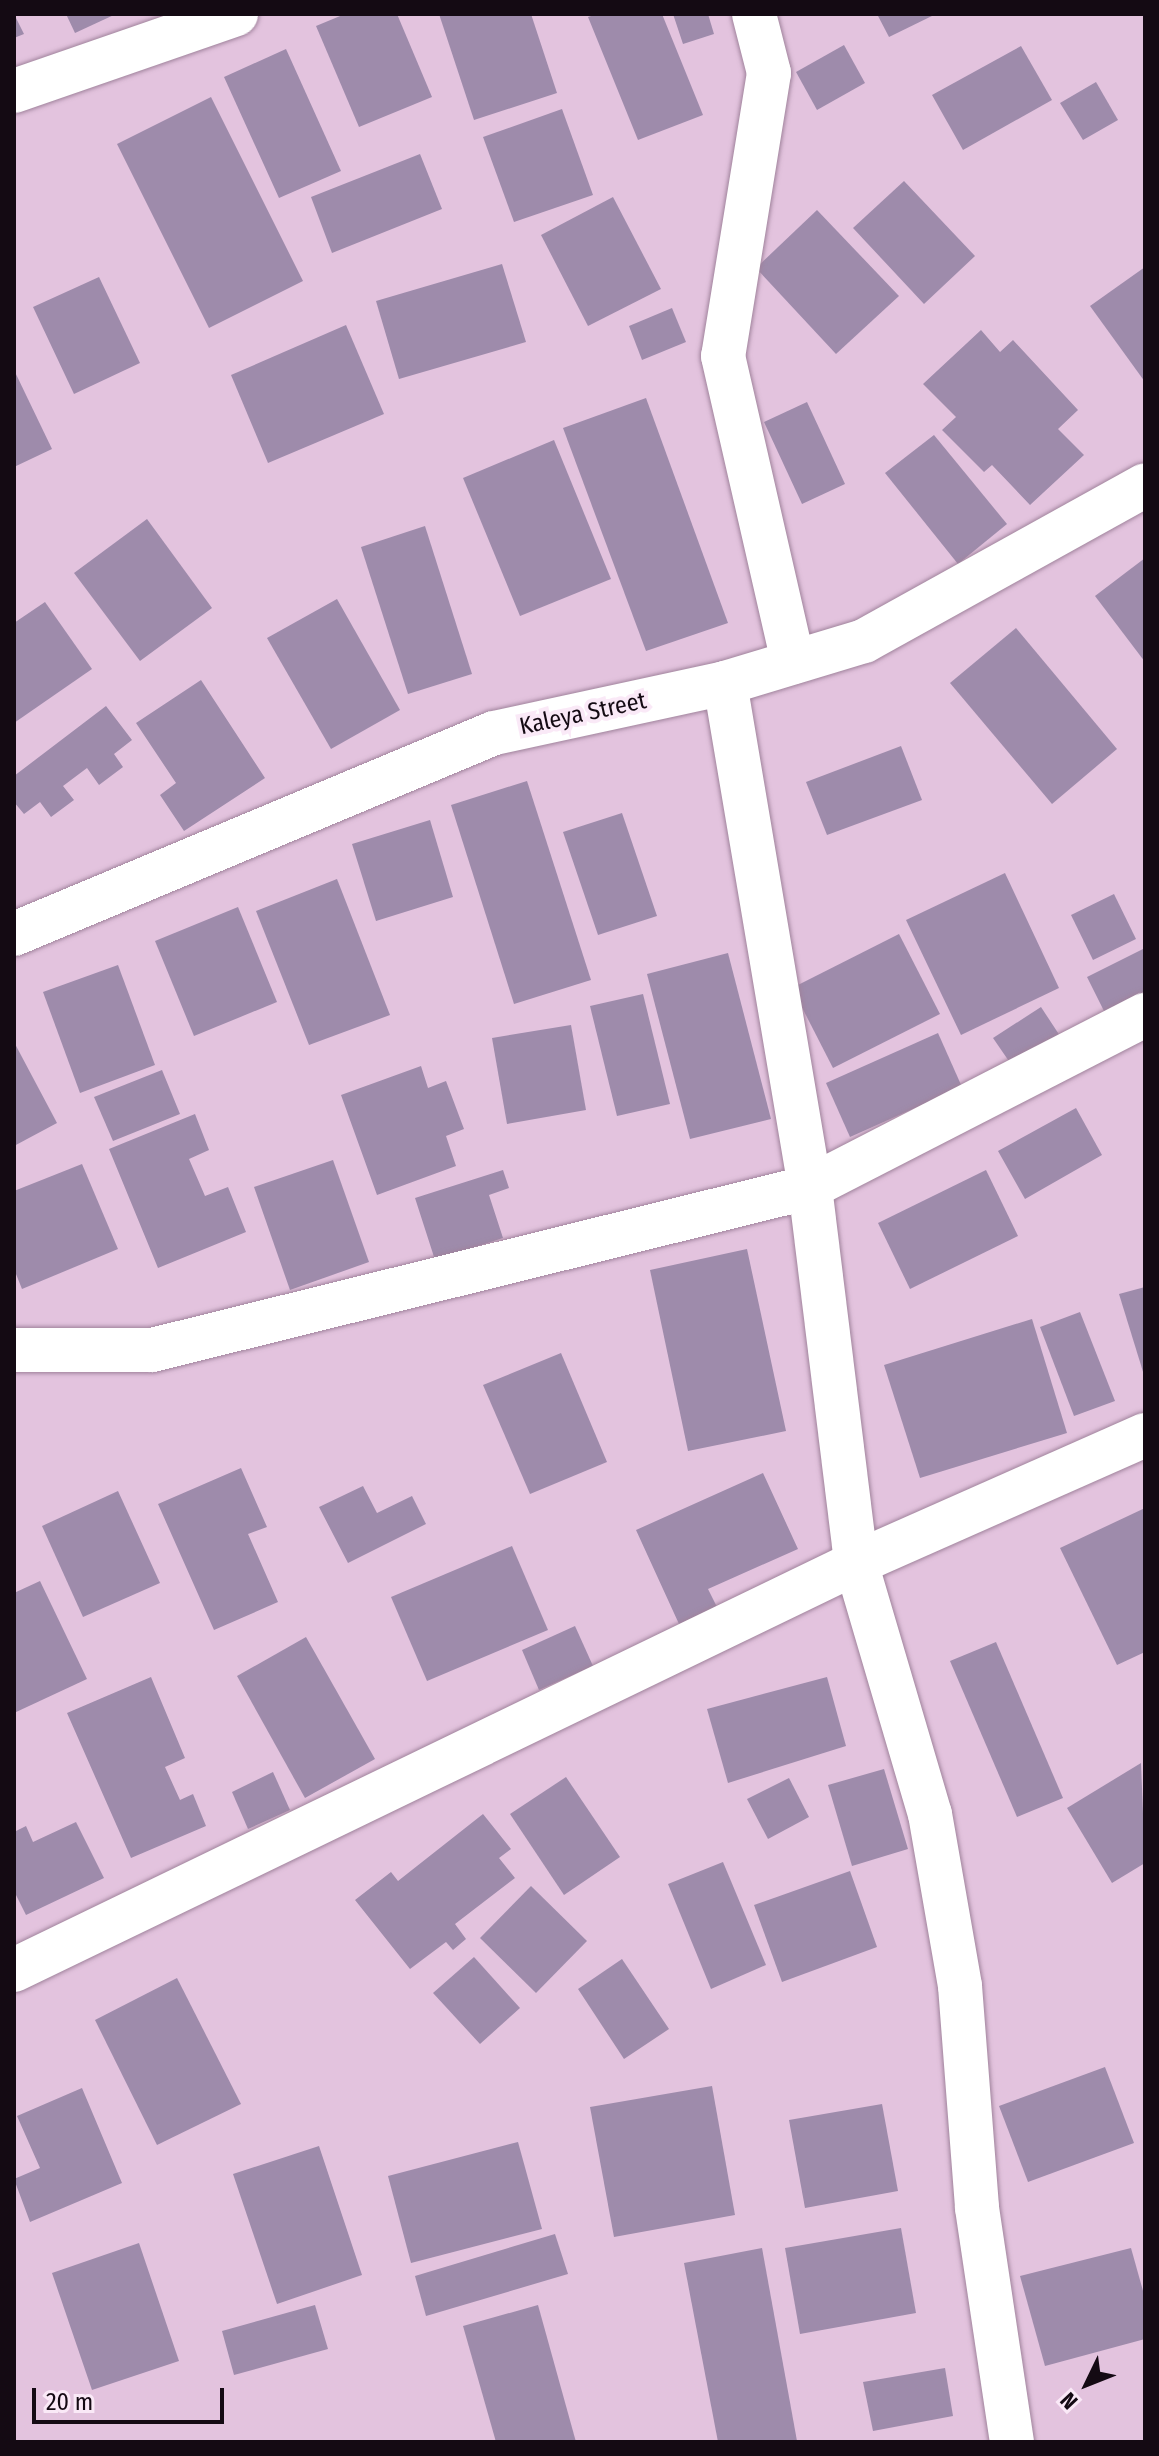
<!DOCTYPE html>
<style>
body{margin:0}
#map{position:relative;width:1159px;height:2456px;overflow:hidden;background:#e3c3de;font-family:"Fira Sans Condensed",sans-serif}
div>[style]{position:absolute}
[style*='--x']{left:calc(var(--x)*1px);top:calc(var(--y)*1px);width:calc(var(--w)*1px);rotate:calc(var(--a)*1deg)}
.building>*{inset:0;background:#9e8bab}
.roads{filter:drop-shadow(0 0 2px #a0839c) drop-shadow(0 0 2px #a0839c)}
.street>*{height:44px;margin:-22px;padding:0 22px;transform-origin:22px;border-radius:22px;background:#fff}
span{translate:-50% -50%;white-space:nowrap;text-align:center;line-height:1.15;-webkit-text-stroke:8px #fae9f7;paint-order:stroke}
.street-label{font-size:24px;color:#140a13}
.frame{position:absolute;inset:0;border:16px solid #140a13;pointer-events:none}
.north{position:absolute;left:1047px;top:2344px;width:80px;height:80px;-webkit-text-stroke:6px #fae9f7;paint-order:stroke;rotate:227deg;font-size:22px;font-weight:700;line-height:32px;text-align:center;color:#140a13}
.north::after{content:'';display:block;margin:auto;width:28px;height:36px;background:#140a13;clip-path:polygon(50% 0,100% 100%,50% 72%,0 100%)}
.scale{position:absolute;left:32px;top:2388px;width:192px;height:36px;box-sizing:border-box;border:4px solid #140a13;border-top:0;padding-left:10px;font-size:24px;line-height:28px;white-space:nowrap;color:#140a13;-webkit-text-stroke:6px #fae9f7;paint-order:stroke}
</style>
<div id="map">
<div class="building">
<div style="clip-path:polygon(14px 14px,24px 34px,14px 38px)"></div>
<div style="clip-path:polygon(66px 14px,116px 14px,75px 33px)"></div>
<div style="clip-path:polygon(345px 14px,397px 14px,432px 97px,359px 127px,316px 26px)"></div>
<div style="clip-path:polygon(439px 14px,531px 14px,557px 93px,474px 120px)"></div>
<div style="clip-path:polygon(597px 14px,662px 14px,703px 115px,638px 140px,588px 17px)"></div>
<div style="clip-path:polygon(673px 14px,708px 14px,714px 34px,683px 44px)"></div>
<div style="clip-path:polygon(877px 14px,936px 14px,889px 37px)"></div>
<div style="clip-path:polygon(844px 45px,865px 83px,817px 110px,796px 72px)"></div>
<div style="clip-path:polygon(1021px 46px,1052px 100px,963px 150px,932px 95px)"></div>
<div style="clip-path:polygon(286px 49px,341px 171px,279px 198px,224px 77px)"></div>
<div style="clip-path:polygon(1096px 82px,1118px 120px,1083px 140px,1060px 103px)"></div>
<div style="clip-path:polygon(211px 97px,303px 281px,209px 328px,117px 144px)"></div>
<div style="clip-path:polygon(562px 109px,593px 195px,514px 222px,483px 137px)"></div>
<div style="clip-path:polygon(420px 154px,442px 209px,332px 253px,311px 197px)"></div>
<div style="clip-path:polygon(904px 181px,975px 256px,924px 304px,853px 228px)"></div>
<div style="clip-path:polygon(613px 197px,661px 289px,588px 326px,541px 235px)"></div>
<div style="clip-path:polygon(817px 210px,899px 296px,836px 354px,756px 268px)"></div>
<div style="clip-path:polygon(502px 264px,526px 342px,399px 379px,376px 301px)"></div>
<div style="clip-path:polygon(1145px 267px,1145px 382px,1090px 306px)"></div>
<div style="clip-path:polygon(99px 277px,140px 363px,74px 394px,33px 307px)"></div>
<div style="clip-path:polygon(672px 308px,686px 342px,642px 360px,629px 326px)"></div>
<div style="clip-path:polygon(346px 325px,384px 414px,268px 463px,231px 375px)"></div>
<div style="clip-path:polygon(981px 330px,1000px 352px,1013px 340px,1078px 410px,1058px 429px,1084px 455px,1030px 505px,992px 465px,984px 472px,942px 430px,956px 417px,923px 384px)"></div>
<div style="clip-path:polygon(14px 370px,52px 449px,14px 467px)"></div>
<div style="clip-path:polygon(646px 398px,728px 623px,646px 651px,563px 428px)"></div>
<div style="clip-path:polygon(807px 402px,845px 484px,802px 504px,764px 422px)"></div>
<div style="clip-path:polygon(934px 435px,1007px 524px,958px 564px,885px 473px)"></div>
<div style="clip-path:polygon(554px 440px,611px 579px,520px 616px,463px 478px)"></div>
<div style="clip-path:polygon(147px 519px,212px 608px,140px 661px,74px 573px)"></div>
<div style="clip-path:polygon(425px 526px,472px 674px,408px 694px,361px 547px)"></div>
<div style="clip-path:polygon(1145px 558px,1145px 662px,1095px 596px)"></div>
<div style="clip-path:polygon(337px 599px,400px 710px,331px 749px,267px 638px)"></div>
<div style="clip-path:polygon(45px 602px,92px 669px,14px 723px,14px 623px)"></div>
<div style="clip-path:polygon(1016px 628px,1117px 749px,1052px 804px,950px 683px)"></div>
<div style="clip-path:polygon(201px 680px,265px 778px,184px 831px,160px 795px,176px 783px,136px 723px)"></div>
<div style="clip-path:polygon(106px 706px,132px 740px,114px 754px,123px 767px,99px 785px,87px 768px,63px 786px,74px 800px,51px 817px,40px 802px,24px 814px,14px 802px,14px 776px)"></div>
<div style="clip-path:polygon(901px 746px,922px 800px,827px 835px,806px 782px)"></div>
<div style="clip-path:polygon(527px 781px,591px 980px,514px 1004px,451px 805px)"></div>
<div style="clip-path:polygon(622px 813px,657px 916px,598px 935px,563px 832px)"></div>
<div style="clip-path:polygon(430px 820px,453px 897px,376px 921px,352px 844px)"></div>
<div style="clip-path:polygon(1005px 873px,1059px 988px,961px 1035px,906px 920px)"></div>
<div style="clip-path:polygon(337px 879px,390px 1015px,309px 1045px,256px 911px)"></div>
<div style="clip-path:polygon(1114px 894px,1136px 939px,1093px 960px,1071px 915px)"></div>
<div style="clip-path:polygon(238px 907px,277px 1002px,194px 1036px,155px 941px)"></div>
<div style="clip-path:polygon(899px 934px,940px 1014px,833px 1068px,792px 988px)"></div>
<div style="clip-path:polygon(1145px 948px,1145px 1003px,1109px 1021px,1087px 977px)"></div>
<div style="clip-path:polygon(728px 953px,771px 1119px,690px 1139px,647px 974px)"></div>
<div style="clip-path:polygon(118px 965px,155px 1065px,80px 1093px,43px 992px)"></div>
<div style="clip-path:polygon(643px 994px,670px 1104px,617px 1116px,590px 1006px)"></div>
<div style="clip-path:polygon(1041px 1007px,1062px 1039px,1015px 1070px,993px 1038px)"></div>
<div style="clip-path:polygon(571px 1025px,586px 1110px,507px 1124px,492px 1038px)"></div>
<div style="clip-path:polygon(938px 1033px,962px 1087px,850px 1137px,826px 1083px)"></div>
<div style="clip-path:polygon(14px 1042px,57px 1123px,14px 1146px)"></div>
<div style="clip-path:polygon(421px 1066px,428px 1088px,446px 1081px,464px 1129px,446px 1136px,456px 1166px,377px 1195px,341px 1095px)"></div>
<div style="clip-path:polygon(162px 1070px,180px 1114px,113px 1141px,94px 1097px)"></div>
<div style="clip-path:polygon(1076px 1108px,1102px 1155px,1025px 1199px,998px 1151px)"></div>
<div style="clip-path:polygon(195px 1114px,209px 1150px,189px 1159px,205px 1196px,228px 1187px,246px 1232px,158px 1268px,109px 1149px)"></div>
<div style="clip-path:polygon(333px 1160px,369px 1262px,290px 1290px,254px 1187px)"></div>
<div style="clip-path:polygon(82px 1164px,118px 1249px,22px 1289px,14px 1269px,14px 1191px)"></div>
<div style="clip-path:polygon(503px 1170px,509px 1188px,489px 1195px,503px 1238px,435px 1260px,415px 1198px)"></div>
<div style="clip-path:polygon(986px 1170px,1018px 1236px,910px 1289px,878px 1223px)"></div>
<div style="clip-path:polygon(747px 1249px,786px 1431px,688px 1451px,650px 1270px)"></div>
<div style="clip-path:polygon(1145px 1287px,1145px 1375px,1144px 1375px,1119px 1294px)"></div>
<div style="clip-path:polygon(1080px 1312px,1115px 1401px,1074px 1416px,1040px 1327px)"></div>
<div style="clip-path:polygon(1032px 1319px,1067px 1433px,920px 1478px,884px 1365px)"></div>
<div style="clip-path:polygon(561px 1353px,607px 1462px,530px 1494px,483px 1385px)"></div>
<div style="clip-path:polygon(241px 1468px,267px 1527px,248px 1534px,278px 1602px,214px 1630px,158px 1504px)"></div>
<div style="clip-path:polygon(763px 1473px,798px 1549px,708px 1589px,717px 1607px,679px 1624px,636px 1530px)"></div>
<div style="clip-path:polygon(363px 1486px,377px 1513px,412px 1496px,426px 1524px,348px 1563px,319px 1507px)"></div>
<div style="clip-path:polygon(118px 1491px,160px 1583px,83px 1617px,42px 1526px)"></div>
<div style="clip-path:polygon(1145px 1508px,1145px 1652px,1117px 1665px,1060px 1548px)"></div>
<div style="clip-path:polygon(512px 1546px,548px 1630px,427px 1681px,391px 1597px)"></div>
<div style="clip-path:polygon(40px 1581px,87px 1679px,14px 1713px,14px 1593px)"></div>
<div style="clip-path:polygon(575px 1626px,593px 1666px,539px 1690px,522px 1650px)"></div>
<div style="clip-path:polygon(306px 1637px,375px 1759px,305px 1798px,237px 1676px)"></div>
<div style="clip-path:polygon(996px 1642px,1063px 1798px,1017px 1817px,950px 1661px)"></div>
<div style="clip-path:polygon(151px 1677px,185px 1758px,165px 1767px,180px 1800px,193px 1794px,206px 1826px,131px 1858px,67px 1713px)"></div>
<div style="clip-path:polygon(827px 1677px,846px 1746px,728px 1783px,707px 1709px)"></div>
<div style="clip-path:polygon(1141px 1763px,1145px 1863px,1112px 1883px,1067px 1808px)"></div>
<div style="clip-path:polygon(884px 1769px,908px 1849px,852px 1866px,828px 1785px)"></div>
<div style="clip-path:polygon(273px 1772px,290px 1810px,248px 1829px,232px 1792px)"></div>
<div style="clip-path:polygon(566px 1777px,620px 1857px,564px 1895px,510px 1814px)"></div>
<div style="clip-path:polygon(789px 1778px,809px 1817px,768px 1839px,747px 1799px)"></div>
<div style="clip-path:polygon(483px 1814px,511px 1849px,499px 1858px,515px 1878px,455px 1924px,466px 1939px,453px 1950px,446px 1942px,410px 1969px,355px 1900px,391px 1872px,398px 1881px)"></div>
<div style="clip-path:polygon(76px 1822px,104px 1878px,26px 1915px,14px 1891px,14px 1832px,26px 1826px,33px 1842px)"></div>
<div style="clip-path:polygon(723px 1862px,766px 1965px,711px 1989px,668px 1884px)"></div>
<div style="clip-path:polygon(850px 1871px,877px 1947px,782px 1982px,754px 1905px)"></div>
<div style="clip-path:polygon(531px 1886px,587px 1941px,536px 1993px,480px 1938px)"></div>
<div style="clip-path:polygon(474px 1957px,520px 2008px,480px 2044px,433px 1993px)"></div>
<div style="clip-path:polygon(622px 1959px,669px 2029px,624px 2059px,578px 1989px)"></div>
<div style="clip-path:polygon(177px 1978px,241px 2104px,157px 2145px,95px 2020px)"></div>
<div style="clip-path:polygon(1105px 2067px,1134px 2143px,1028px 2182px,999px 2106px)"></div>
<div style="clip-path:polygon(712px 2086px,735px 2215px,614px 2237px,590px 2107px)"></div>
<div style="clip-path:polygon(82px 2088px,122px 2183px,30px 2222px,14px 2179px,40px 2168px,17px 2116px)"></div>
<div style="clip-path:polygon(882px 2104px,898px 2191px,805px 2208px,789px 2120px)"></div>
<div style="clip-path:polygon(518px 2142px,542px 2229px,411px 2263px,388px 2176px)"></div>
<div style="clip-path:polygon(319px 2146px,362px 2275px,277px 2304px,233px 2174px)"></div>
<div style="clip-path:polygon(901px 2228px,916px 2313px,800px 2334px,785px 2248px)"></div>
<div style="clip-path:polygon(555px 2234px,568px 2274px,426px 2316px,415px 2276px)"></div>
<div style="clip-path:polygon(139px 2243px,179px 2361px,92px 2390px,52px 2273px)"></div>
<div style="clip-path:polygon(762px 2248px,797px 2441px,718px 2442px,684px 2263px)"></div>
<div style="clip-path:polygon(1131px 2248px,1145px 2298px,1145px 2339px,1045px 2366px,1020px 2276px)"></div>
<div style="clip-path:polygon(315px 2305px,328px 2349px,234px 2375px,222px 2331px)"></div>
<div style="clip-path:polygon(538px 2305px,576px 2442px,496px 2442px,463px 2326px)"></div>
<div style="clip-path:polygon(945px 2368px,953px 2416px,873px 2431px,863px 2382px)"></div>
</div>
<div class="roads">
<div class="street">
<div style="--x:754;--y:14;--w:61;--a:75.7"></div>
<div style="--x:769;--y:73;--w:287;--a:99.2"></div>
<div style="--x:723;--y:356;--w:314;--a:77.1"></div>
<div style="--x:14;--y:91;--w:235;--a:-19.1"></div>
<div style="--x:725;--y:683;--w:511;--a:80.43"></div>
<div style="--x:810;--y:1187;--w:377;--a:-27.2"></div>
<div style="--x:14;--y:934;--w:520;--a:-22.72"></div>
<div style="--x:494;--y:733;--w:236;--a:-12.2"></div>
<div style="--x:725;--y:683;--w:145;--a:-16.8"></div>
<div style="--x:864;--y:641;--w:321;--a:-29"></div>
<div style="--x:14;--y:1350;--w:138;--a:0"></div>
<div style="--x:152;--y:1350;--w:678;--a:-13.91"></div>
<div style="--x:810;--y:1187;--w:379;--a:83"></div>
<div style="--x:856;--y:1563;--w:262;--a:73.6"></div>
<div style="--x:930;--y:1814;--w:175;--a:80.1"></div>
<div style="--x:960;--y:1986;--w:223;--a:85.6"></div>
<div style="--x:977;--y:2208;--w:237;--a:81.5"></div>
<div style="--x:14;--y:1970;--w:935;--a:-25.8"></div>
<div style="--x:856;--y:1563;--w:316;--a:-23.9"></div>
</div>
</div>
<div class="street-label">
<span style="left:583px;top:714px;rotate:-12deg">Kaleya Street</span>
</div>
<div class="frame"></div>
<div class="north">N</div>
<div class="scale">20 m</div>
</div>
